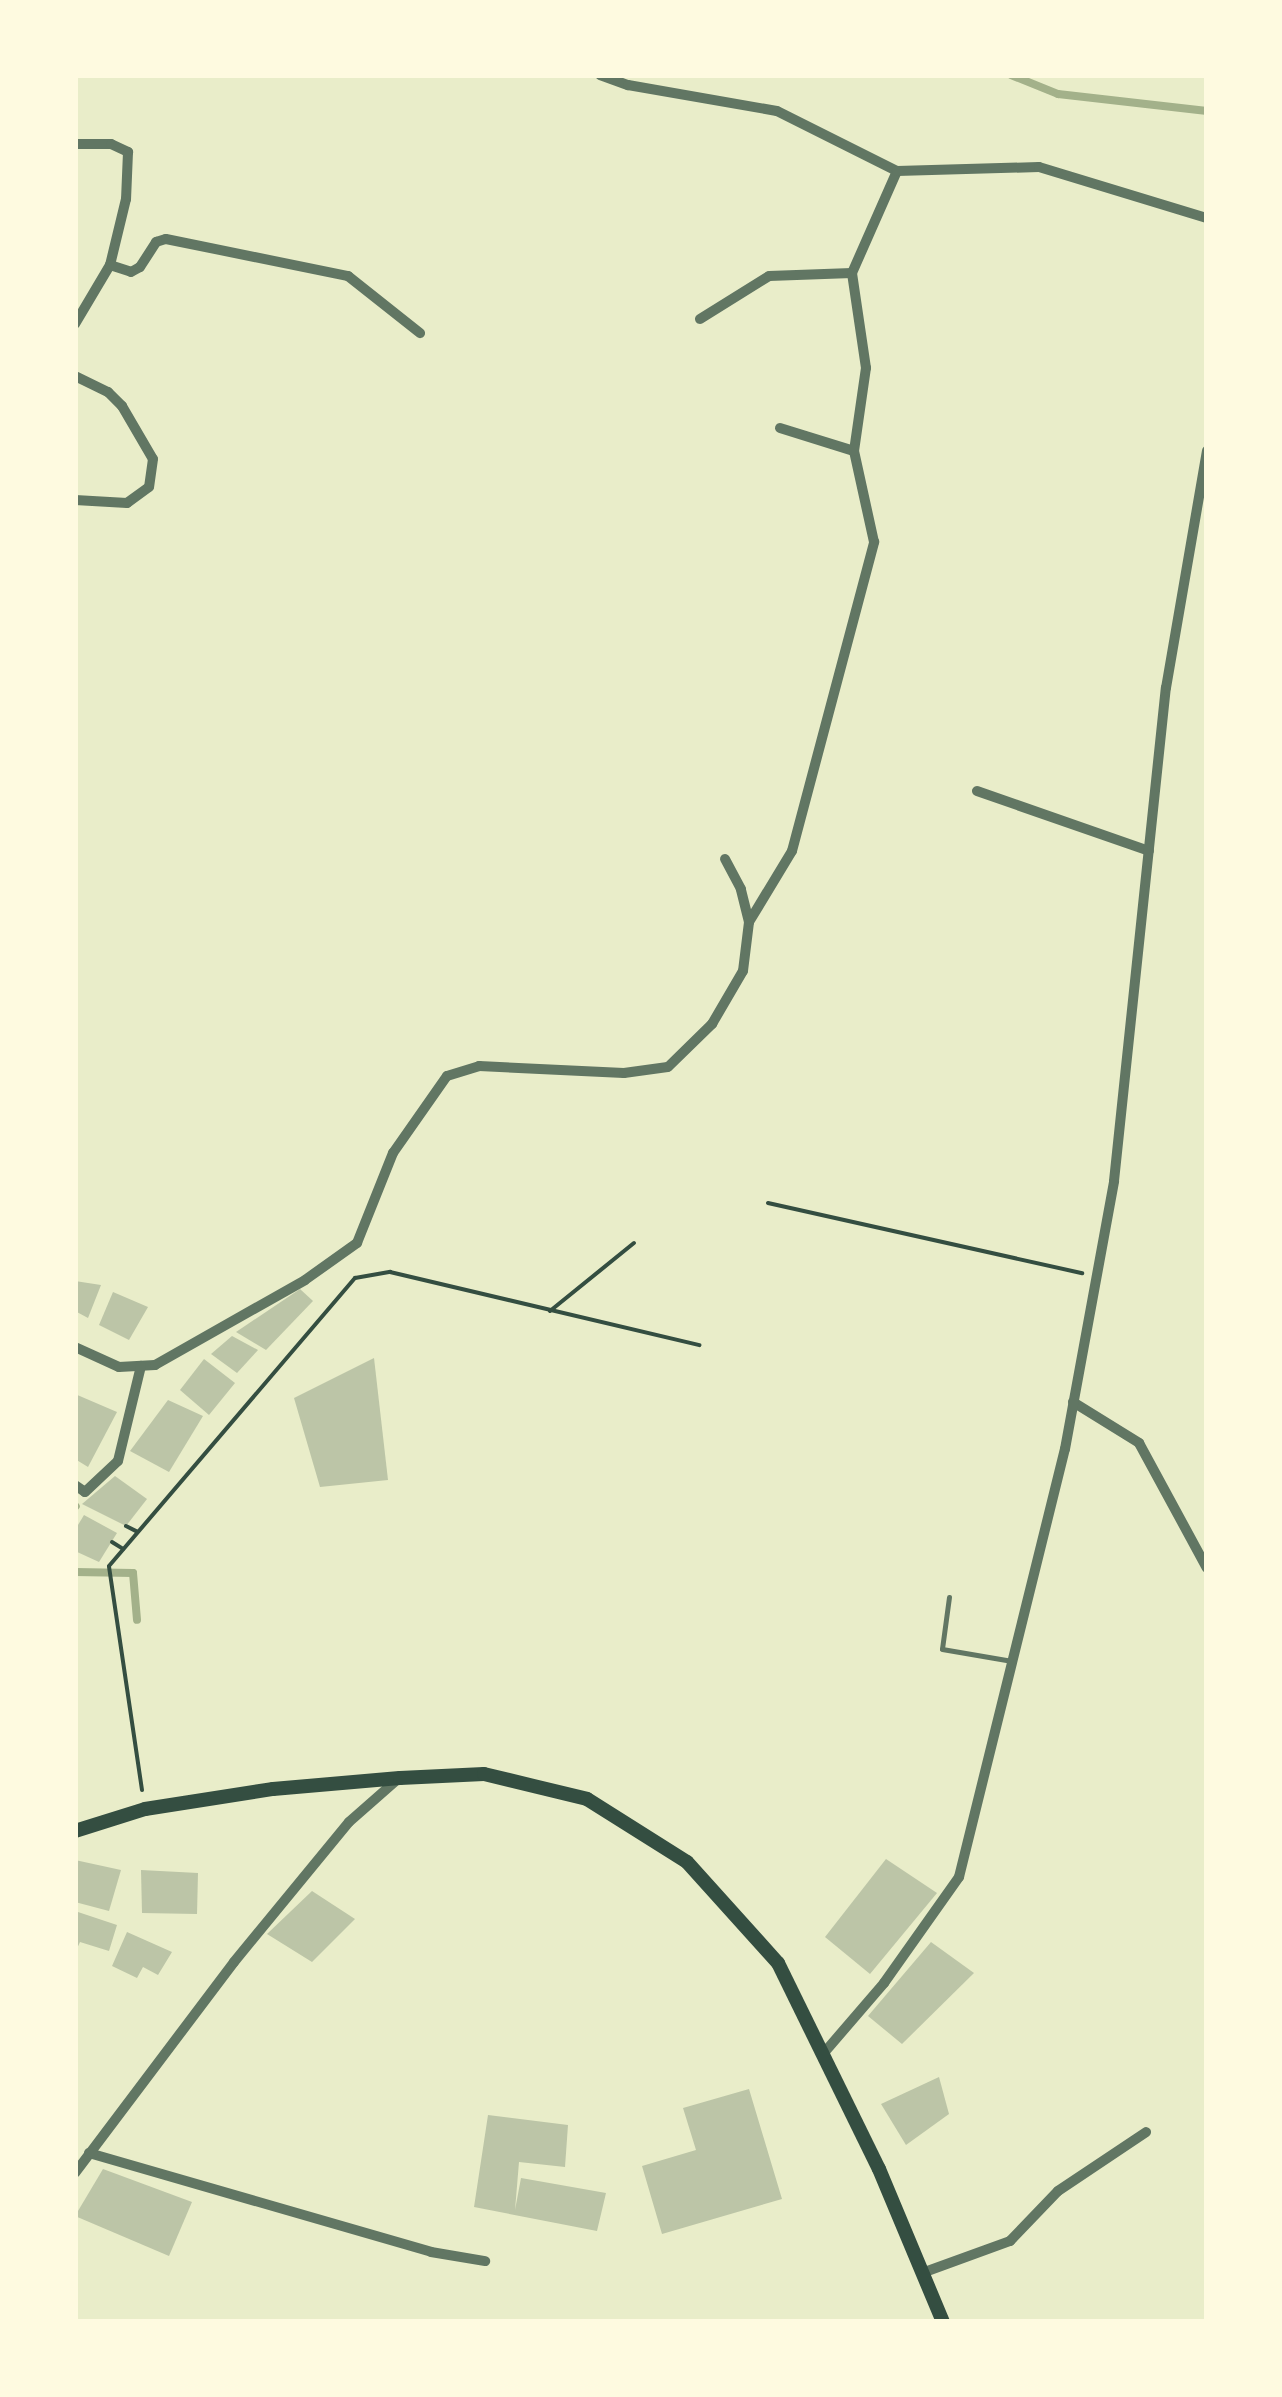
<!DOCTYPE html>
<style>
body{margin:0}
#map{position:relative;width:1282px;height:2397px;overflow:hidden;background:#e9edc9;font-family:"PT Sans Narrow",sans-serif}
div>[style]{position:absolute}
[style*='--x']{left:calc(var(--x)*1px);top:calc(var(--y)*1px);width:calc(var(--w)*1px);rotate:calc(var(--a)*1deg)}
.stream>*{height:8px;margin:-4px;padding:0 4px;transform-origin:4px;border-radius:4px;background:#a3b18a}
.building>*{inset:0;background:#bcc5a7}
.path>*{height:4px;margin:-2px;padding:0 2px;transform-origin:2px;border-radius:2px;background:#344e41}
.service>*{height:5px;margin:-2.5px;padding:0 2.5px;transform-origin:2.5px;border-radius:2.5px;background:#617663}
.minor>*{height:10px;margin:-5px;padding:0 5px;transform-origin:5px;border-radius:5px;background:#617663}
.secondary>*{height:14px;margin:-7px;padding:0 7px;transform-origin:7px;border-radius:7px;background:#344e41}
span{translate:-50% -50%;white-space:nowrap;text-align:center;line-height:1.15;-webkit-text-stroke:9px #fefae0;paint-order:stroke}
.frame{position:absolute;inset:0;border:78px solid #fefae0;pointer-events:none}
</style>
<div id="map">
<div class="stream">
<div style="--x:1011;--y:75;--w:51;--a:22"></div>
<div style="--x:1058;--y:94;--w:150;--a:6.5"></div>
<div style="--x:75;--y:1507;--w:1;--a:-45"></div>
<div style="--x:75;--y:1572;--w:58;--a:1"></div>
<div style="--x:133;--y:1573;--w:47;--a:85.1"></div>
</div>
<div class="building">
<div style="clip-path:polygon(75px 1281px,101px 1285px,88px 1318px,75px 1311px)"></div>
<div style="clip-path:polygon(300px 1289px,313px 1301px,266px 1350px,236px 1332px)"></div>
<div style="clip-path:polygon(113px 1292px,148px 1307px,129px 1340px,99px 1325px)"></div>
<div style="clip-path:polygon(232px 1336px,258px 1350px,237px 1373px,211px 1354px)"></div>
<div style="clip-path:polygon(374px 1358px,388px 1480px,320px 1487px,294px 1398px)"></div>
<div style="clip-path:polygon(204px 1359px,235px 1383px,209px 1415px,180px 1390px)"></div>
<div style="clip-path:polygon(75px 1394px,117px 1412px,88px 1467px,75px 1459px)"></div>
<div style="clip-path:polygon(168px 1400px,203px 1416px,169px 1472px,130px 1451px)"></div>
<div style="clip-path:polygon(115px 1476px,147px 1499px,126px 1526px,82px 1504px)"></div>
<div style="clip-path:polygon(84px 1515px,117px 1533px,99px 1562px,75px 1551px,75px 1530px)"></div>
<div style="clip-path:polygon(886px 1859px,937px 1893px,870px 1974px,825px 1937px)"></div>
<div style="clip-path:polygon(75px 1860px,121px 1870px,109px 1911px,75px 1902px)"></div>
<div style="clip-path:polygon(141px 1870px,198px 1873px,197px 1914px,142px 1913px)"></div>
<div style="clip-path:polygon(312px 1891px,355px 1919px,312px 1962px,267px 1934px)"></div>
<div style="clip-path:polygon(75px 1911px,117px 1925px,109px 1951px,80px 1942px,75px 1953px)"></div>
<div style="clip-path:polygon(127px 1932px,172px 1952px,158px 1975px,143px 1967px,137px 1978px,112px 1966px)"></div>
<div style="clip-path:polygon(931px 1942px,974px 1973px,902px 2044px,868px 2016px)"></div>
<div style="clip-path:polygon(939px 2077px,949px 2114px,906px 2145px,881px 2104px)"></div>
<div style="clip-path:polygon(749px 2089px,782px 2199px,662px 2234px,642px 2166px,696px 2150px,683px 2108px)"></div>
<div style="clip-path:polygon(488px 2115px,568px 2125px,565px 2167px,519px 2162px,515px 2210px,521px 2178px,606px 2193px,597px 2231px,474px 2207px)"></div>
<div style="clip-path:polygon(103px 2169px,192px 2202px,169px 2256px,75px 2216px)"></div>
</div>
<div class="path">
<div style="--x:768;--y:1203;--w:322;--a:12.6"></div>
<div style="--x:355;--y:1278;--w:36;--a:-10"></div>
<div style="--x:390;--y:1272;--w:318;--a:13.3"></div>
<div style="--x:550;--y:1311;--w:108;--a:-39"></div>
<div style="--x:126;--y:1526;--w:13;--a:27"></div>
<div style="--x:112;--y:1542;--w:13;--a:32"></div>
<div style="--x:142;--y:1790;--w:226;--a:-98.4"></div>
<div style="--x:109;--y:1566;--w:379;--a:-49.5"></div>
</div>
<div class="service">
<div style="--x:949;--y:1597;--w:52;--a:97.7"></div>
<div style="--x:942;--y:1649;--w:71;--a:9.7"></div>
</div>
<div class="minor">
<div style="--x:600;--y:75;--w:30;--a:20"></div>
<div style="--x:628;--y:85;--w:151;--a:9.9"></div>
<div style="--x:777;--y:111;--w:134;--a:26.6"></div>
<div style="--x:75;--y:144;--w:36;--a:0"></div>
<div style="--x:111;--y:144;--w:19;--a:25"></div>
<div style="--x:128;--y:152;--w:47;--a:92.4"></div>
<div style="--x:126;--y:199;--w:68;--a:103.6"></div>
<div style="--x:700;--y:319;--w:81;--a:-31.9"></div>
<div style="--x:769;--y:276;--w:83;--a:-2.1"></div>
<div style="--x:852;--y:273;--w:111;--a:-66.2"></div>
<div style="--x:897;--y:171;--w:142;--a:-1.6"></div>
<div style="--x:1039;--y:167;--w:176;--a:16.9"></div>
<div style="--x:75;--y:324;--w:69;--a:-59.3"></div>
<div style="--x:110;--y:265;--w:22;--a:18"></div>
<div style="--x:131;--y:272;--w:10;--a:-29"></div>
<div style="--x:140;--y:267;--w:30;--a:-57"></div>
<div style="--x:156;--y:242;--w:10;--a:-17"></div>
<div style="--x:166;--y:239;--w:186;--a:11.5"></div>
<div style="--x:348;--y:276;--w:92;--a:38.4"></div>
<div style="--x:75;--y:376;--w:37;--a:26"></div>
<div style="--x:108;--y:392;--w:20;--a:45"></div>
<div style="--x:122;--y:406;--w:61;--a:59.7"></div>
<div style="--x:153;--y:459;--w:28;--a:98"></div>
<div style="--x:149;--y:487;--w:27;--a:144"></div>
<div style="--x:127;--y:503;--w:52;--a:-176.7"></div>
<div style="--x:780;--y:428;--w:77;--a:17.3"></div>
<div style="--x:977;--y:791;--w:182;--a:19.2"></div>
<div style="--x:749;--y:922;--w:83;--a:-58.8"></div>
<div style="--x:792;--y:851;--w:320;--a:-75.1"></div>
<div style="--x:874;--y:542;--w:93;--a:-102.4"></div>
<div style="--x:854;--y:451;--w:84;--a:-81.8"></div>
<div style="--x:866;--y:368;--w:96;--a:-98.4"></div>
<div style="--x:75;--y:1347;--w:48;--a:24.4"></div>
<div style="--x:119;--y:1367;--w:36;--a:-3"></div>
<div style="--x:155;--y:1365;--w:172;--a:-29.5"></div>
<div style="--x:305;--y:1280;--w:64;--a:-35.4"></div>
<div style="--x:357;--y:1243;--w:97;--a:-68.2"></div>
<div style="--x:393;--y:1153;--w:94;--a:-55"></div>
<div style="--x:447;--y:1076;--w:34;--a:-17"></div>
<div style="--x:479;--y:1066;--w:145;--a:2.8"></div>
<div style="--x:624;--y:1073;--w:44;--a:-7.8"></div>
<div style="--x:668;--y:1067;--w:62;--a:-44.3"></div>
<div style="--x:712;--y:1024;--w:61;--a:-59.7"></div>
<div style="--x:743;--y:971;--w:49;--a:-83"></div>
<div style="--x:749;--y:922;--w:34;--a:-104"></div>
<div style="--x:741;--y:889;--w:34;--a:-118"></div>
<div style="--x:1073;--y:1402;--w:78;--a:31.8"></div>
<div style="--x:1139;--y:1443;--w:142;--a:61.5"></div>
<div style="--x:75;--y:1485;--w:12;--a:35"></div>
<div style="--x:85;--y:1492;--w:45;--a:-43.2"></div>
<div style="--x:118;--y:1461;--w:98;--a:-76.4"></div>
<div style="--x:823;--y:2054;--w:94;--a:-49.3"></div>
<div style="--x:884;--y:1983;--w:130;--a:-54.7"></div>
<div style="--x:959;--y:1877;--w:441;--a:-76.1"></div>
<div style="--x:1065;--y:1449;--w:272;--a:-79.6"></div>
<div style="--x:1114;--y:1181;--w:496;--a:-84"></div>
<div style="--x:1166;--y:688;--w:241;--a:-80.2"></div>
<div style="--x:89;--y:2153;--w:356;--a:16.1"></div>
<div style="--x:431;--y:2252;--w:55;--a:9.5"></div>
<div style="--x:75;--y:2173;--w:264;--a:-53"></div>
<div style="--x:234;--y:1962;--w:181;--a:-50.6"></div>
<div style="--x:349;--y:1822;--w:67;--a:-41.3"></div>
<div style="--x:922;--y:2273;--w:94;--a:-20"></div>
<div style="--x:1010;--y:2241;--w:69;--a:-46.2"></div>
<div style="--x:1058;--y:2191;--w:106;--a:-33.8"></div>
</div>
<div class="secondary">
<div style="--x:75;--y:1831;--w:73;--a:-17.4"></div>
<div style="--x:145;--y:1809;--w:130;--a:-8.9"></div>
<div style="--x:273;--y:1789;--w:127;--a:-5"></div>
<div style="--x:400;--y:1778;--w:84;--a:-2.7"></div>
<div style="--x:484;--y:1774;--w:106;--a:13.6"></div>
<div style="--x:587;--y:1799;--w:118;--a:32.2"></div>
<div style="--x:687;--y:1862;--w:136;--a:48"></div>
<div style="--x:778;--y:1963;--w:229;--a:63.9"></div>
<div style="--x:879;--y:2169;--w:166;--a:67.3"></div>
</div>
<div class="frame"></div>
</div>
